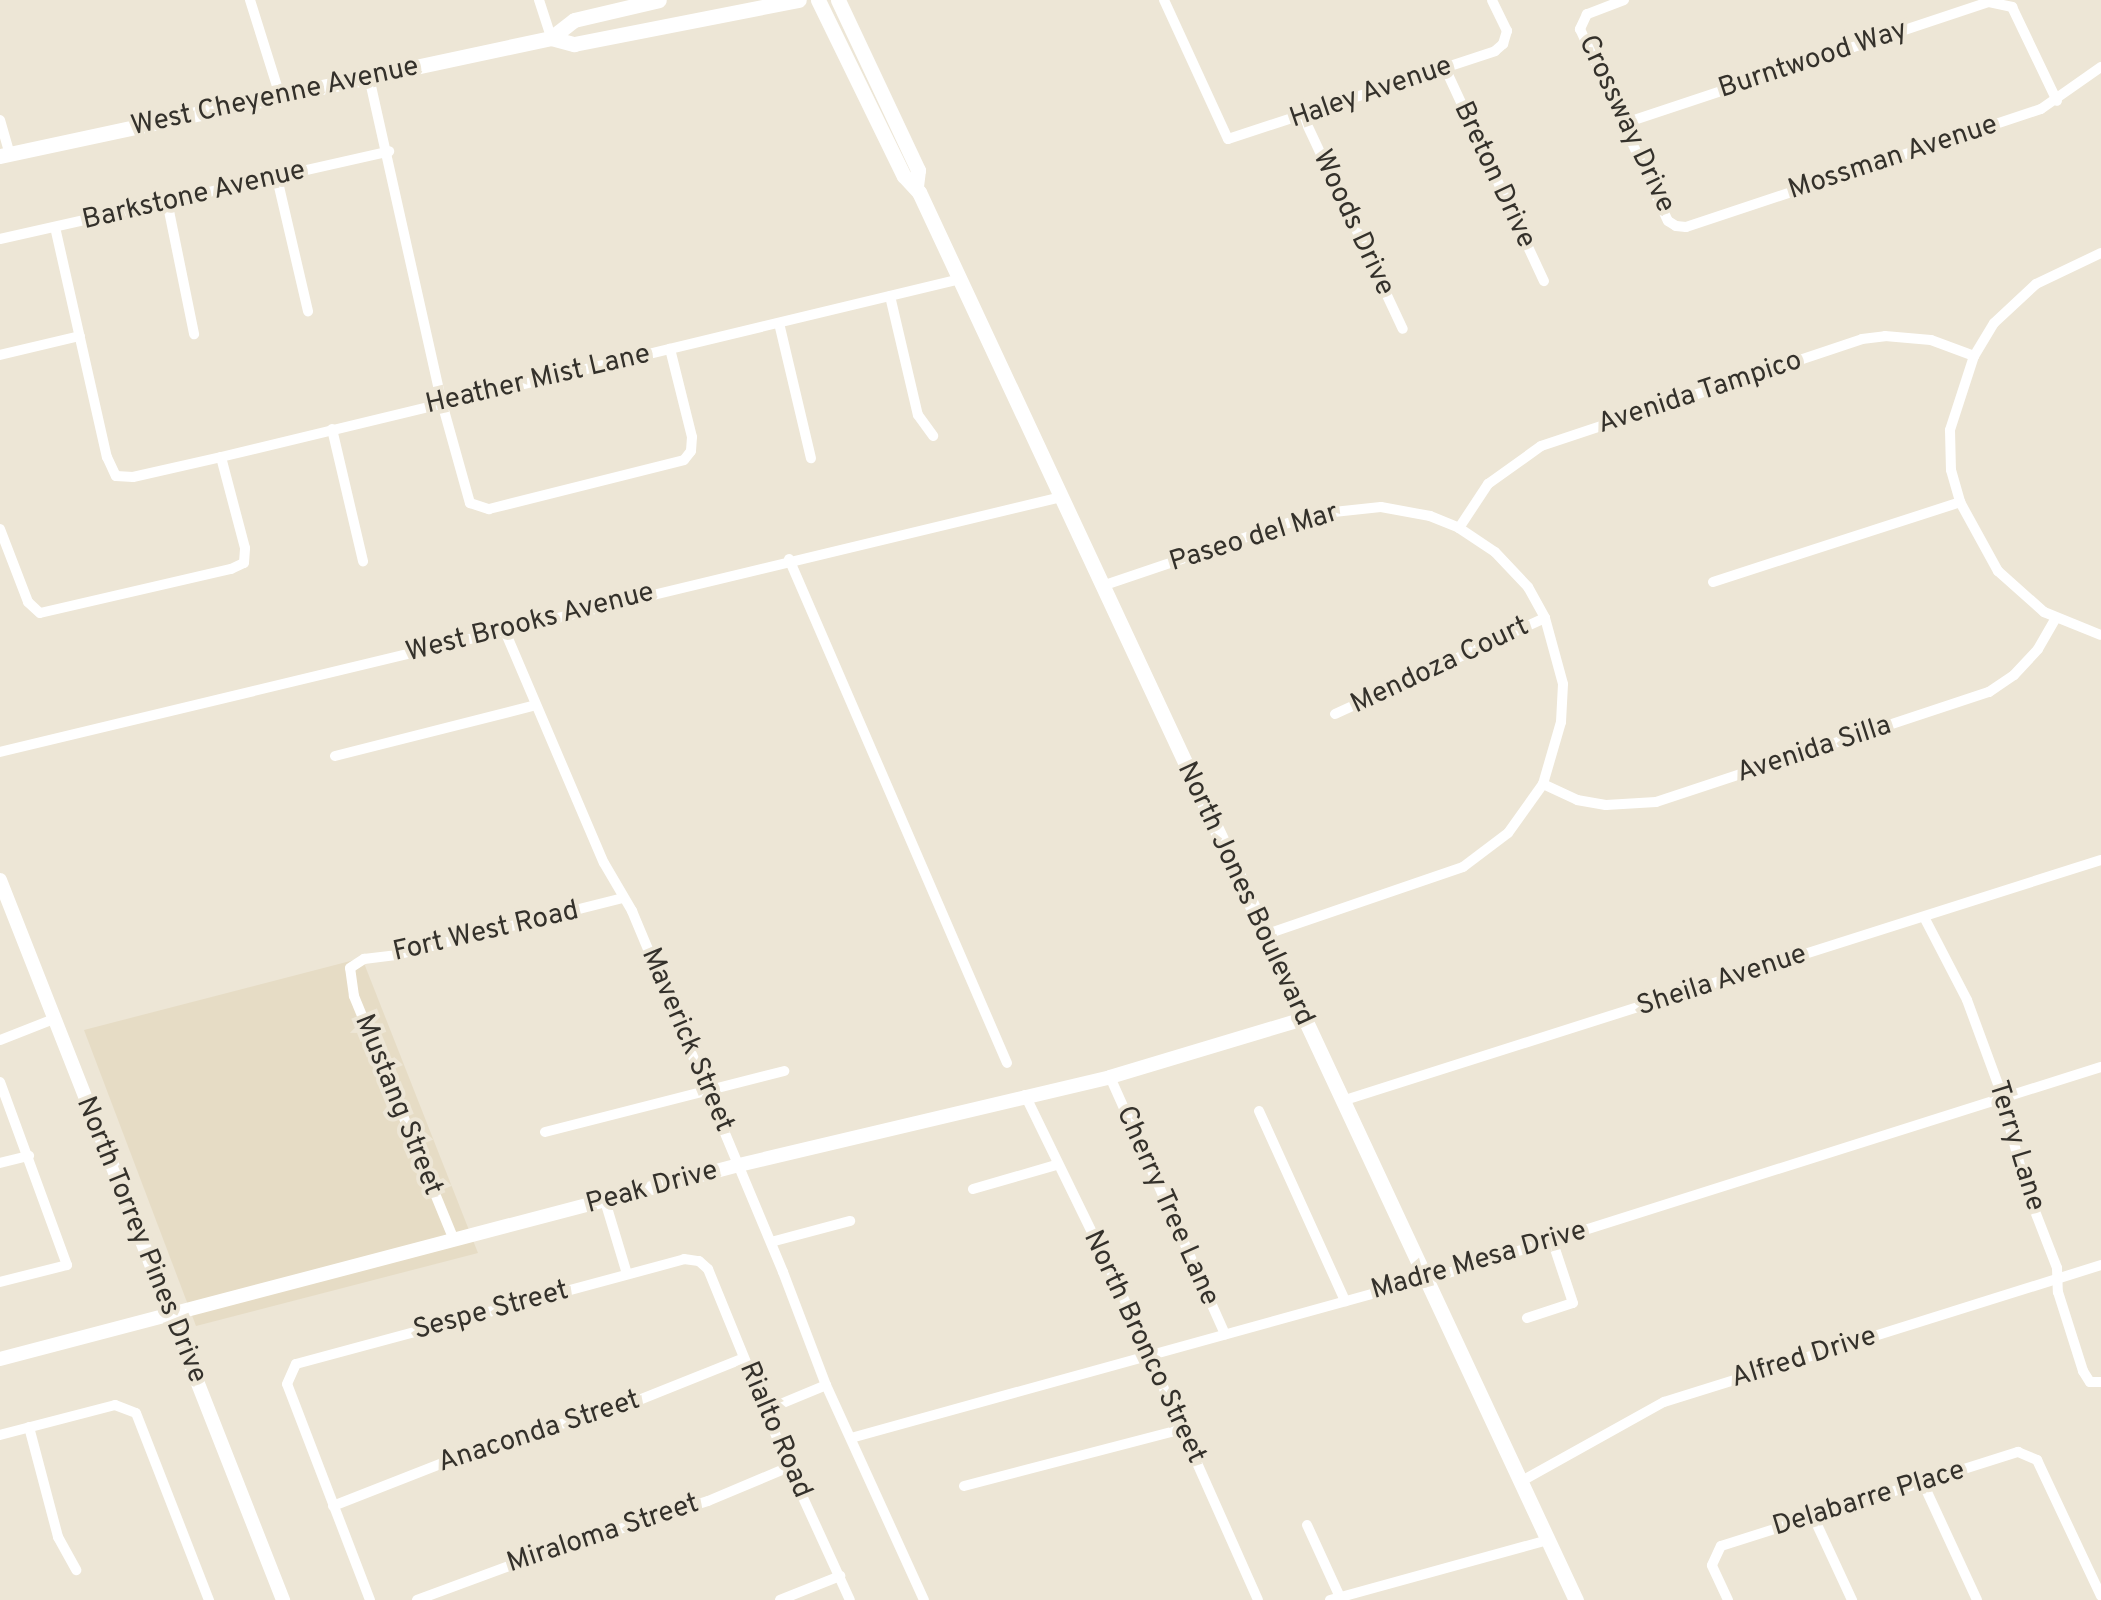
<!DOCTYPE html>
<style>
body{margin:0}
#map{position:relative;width:2101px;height:1600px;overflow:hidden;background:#ede6d6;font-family:Overpass,sans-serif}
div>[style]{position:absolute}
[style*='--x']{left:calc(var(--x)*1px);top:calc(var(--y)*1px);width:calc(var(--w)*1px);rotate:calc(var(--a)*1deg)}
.built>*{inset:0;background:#e6dcc5}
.street>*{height:10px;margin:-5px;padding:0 5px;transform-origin:5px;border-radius:5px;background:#fff}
.secondary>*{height:14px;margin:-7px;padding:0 7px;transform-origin:7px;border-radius:7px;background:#fff}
.primary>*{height:15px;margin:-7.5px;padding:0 7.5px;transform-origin:7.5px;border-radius:7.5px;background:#fff}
span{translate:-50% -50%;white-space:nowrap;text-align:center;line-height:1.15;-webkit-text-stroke:8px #ede6d6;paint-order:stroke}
.street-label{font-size:28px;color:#34312b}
</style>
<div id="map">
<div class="built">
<div style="clip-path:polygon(362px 958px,478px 1253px,196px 1326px,84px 1030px)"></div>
</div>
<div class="street">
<div style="--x:250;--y:0;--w:101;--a:72.6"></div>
<div style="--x:539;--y:0;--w:40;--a:72"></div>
<div style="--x:1164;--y:0;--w:153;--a:65.3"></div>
<div style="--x:1228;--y:139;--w:281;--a:-18.2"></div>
<div style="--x:1495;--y:51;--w:11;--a:-41"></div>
<div style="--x:1503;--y:44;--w:14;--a:-73"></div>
<div style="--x:1507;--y:31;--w:34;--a:-116"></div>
<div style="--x:1624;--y:0;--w:40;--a:159"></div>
<div style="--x:1587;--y:14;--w:17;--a:115"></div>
<div style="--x:1580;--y:29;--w:211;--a:65.4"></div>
<div style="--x:1668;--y:221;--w:9;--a:32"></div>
<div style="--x:1676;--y:226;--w:10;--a:6"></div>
<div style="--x:1686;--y:227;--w:374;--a:-18.4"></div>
<div style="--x:2041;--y:109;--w:73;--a:-35"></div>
<div style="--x:1445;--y:68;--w:235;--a:65.1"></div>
<div style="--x:369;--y:77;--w:334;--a:77.4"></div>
<div style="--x:442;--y:403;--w:104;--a:74.4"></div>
<div style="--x:470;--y:503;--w:20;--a:18"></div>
<div style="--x:489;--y:509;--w:201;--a:-14.1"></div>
<div style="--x:684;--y:460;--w:11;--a:-52"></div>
<div style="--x:691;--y:451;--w:14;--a:-86"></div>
<div style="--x:692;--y:437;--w:91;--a:-104"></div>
<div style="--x:1303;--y:116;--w:235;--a:64.9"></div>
<div style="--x:0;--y:120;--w:35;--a:74"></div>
<div style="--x:1622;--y:124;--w:387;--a:-18.4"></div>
<div style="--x:1989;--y:2;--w:24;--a:12"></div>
<div style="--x:2012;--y:7;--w:104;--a:64.4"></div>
<div style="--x:277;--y:178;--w:137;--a:76.9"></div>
<div style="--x:167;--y:201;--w:136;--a:78.5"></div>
<div style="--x:55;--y:227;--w:236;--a:77.3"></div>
<div style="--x:107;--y:457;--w:21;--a:65"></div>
<div style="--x:116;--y:476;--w:17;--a:3"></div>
<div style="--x:133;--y:477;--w:90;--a:-12.8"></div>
<div style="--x:221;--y:457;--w:760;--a:-13.54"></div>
<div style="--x:0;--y:239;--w:399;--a:-12.7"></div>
<div style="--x:2101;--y:253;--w:72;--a:154.5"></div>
<div style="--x:2036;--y:284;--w:57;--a:137.1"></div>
<div style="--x:1994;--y:323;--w:39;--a:121"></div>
<div style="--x:1974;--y:356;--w:78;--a:108"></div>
<div style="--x:1950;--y:430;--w:40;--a:88.6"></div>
<div style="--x:1951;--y:470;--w:33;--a:74"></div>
<div style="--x:1960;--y:502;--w:79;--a:61.2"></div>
<div style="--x:1998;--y:571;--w:62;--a:41.7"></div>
<div style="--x:2044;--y:612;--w:61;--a:22"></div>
<div style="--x:890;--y:296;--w:122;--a:76.8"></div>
<div style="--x:918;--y:415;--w:26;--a:54"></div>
<div style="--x:779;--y:323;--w:139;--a:76.7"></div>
<div style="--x:0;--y:355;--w:82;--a:-13.4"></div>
<div style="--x:332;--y:429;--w:136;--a:76.8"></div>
<div style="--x:1459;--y:528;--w:53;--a:-56.6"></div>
<div style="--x:1488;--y:484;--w:65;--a:-35.6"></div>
<div style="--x:1541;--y:446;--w:338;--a:-18.4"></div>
<div style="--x:1862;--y:339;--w:23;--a:-7"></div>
<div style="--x:1885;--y:336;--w:46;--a:5"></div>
<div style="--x:1931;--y:340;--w:46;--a:20.4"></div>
<div style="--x:0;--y:529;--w:78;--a:69"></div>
<div style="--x:28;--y:602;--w:16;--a:43"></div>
<div style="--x:40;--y:613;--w:196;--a:-13"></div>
<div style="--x:231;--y:569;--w:14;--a:-25"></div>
<div style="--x:244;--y:563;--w:15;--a:-86"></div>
<div style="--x:245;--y:548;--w:94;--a:-104.8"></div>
<div style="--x:789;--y:559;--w:549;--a:66.61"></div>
<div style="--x:1713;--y:582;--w:260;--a:-17.9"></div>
<div style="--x:1102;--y:586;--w:225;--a:-18.7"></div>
<div style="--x:1315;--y:514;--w:66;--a:-6.1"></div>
<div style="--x:1381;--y:507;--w:50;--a:10.4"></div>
<div style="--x:1430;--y:516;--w:31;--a:22"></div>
<div style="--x:1459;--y:528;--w:43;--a:33.7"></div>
<div style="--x:1495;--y:552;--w:48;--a:46.7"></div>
<div style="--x:1528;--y:587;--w:35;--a:61"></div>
<div style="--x:1545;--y:618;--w:68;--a:74.7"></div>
<div style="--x:1563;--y:684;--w:38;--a:93"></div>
<div style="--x:1561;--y:722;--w:65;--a:106.2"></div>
<div style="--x:1543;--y:784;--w:60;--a:125.5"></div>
<div style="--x:1508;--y:833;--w:56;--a:142.9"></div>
<div style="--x:1463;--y:867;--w:210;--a:161.1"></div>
<div style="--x:504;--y:629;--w:254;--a:66.9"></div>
<div style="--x:604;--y:863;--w:56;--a:59.7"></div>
<div style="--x:632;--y:911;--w:391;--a:67.3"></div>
<div style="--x:783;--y:1272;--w:121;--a:69.2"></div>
<div style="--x:826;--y:1385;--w:236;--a:65.5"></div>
<div style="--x:1335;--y:714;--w:231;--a:-24.6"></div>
<div style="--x:0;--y:752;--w:1091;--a:-13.51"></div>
<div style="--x:335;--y:756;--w:207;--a:-14.2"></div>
<div style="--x:1543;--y:784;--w:38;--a:25"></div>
<div style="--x:1577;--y:800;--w:29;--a:10"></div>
<div style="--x:1606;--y:805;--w:50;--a:-3.4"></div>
<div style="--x:1656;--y:802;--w:351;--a:-18.3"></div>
<div style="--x:1989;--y:692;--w:30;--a:-34"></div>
<div style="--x:2014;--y:675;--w:35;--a:-47"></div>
<div style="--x:2038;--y:649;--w:34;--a:-60"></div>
<div style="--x:1924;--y:917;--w:93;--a:62.6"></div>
<div style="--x:1967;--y:1000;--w:93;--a:69.8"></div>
<div style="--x:1999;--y:1087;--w:105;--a:75"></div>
<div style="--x:2026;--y:1188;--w:86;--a:68.8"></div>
<div style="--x:2057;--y:1268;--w:24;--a:88"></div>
<div style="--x:2058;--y:1292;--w:83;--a:72.4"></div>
<div style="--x:2083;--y:1371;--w:13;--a:58"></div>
<div style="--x:2090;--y:1382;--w:11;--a:0"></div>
<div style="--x:0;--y:1040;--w:58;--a:-21.3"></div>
<div style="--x:1110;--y:1077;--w:282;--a:65.9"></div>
<div style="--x:0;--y:1082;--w:195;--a:69.9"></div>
<div style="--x:67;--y:1265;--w:69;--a:165.8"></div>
<div style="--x:1025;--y:1095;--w:217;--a:64"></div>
<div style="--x:1120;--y:1290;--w:339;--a:66"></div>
<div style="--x:1342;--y:1101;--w:796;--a:-17.62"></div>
<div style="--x:1259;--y:1111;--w:209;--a:65.6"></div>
<div style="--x:545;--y:1132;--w:247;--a:-14.3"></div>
<div style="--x:0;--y:1163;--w:30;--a:-14"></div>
<div style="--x:973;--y:1189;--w:86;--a:-16.1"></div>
<div style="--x:605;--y:1201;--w:76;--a:73.2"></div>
<div style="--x:454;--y:1240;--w:264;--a:-112.3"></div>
<div style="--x:354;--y:996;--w:28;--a:-98"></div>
<div style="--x:350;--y:968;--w:17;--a:-33"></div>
<div style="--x:364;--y:959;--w:32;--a:-7"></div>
<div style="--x:396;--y:955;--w:234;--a:-14.1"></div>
<div style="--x:771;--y:1242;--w:82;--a:-14.9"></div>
<div style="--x:1527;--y:1318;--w:48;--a:-18.1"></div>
<div style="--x:1573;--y:1303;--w:66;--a:-108.4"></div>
<div style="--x:766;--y:1410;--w:65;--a:-22.6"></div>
<div style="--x:29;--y:1427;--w:114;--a:75.2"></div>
<div style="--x:58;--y:1537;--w:38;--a:61"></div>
<div style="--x:0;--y:1435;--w:119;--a:-14.6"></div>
<div style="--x:115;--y:1405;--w:22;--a:21"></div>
<div style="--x:136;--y:1413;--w:201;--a:68.7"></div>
<div style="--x:851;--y:1438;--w:627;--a:-15.46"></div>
<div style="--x:1455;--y:1271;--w:677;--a:-17.53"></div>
<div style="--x:1922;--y:1481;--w:131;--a:65.2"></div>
<div style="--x:1520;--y:1482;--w:165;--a:-29.1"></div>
<div style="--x:1664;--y:1402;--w:458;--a:-17.4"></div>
<div style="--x:964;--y:1486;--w:226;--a:-14.6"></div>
<div style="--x:333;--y:1506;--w:170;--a:-21.4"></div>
<div style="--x:491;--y:1444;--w:138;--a:-15.9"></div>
<div style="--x:624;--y:1406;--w:129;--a:-21.8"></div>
<div style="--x:1813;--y:1516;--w:93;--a:65.1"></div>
<div style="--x:1307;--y:1525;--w:79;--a:65.4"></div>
<div style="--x:370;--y:1600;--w:231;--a:-111"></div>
<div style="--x:287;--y:1384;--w:22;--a:-66"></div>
<div style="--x:296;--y:1364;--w:402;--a:-15.1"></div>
<div style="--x:684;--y:1259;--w:15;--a:8"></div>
<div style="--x:699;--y:1261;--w:12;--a:42"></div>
<div style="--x:708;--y:1269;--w:214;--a:67.8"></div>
<div style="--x:789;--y:1467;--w:146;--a:65.4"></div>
<div style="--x:417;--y:1600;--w:135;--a:-20.3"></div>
<div style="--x:544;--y:1553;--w:172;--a:-17.6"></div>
<div style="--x:708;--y:1501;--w:88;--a:-22.8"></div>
<div style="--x:780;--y:1600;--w:65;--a:-21.8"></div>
<div style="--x:1330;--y:1600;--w:226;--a:-15.4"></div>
<div style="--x:1728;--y:1600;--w:38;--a:-115"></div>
<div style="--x:1712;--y:1565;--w:21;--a:-65"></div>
<div style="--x:1721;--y:1546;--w:312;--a:-17.6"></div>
<div style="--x:2018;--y:1452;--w:21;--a:23"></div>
<div style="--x:2037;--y:1460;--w:150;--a:64.8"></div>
</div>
<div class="secondary">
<div style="--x:0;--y:880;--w:774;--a:68.54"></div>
<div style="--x:0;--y:1359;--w:764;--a:-14.71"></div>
<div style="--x:739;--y:1165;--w:381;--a:-13.3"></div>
<div style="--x:1110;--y:1077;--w:202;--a:-16.7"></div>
</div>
<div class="primary">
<div style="--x:818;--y:0;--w:196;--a:64"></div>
<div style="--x:904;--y:176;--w:22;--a:47"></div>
<div style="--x:919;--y:192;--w:1554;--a:64.99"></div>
<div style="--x:838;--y:0;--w:188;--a:64.8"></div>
<div style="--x:918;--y:170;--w:16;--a:97"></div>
<div style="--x:551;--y:38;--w:29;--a:-38"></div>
<div style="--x:574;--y:20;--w:87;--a:-13.2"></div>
<div style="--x:0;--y:156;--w:563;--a:-12.09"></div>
<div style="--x:551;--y:38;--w:24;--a:15"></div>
<div style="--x:574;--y:44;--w:229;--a:-11.1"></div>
</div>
<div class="street-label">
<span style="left:1813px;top:60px;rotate:-18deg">Burntwood Way</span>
<span style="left:1371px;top:93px;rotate:-19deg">Haley Avenue</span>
<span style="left:275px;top:97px;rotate:-12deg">West Cheyenne Avenue</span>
<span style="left:1626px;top:124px;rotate:65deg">Crossway Drive</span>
<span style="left:1893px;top:158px;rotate:-18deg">Mossman Avenue</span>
<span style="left:1494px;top:175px;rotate:65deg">Breton Drive</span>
<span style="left:194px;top:196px;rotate:-13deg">Barkstone Avenue</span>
<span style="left:1353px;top:223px;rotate:65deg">Woods Drive</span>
<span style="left:538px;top:380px;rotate:-13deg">Heather Mist Lane</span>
<span style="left:1700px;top:393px;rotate:-18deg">Avenida Tampico</span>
<span style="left:1254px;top:538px;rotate:-17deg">Paseo del Mar</span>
<span style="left:530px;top:623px;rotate:-14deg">West Brooks Avenue</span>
<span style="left:1440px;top:666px;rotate:-25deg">Mendoza Court</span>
<span style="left:1814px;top:750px;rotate:-18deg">Avenida Silla</span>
<span style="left:1245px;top:894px;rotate:65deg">North Jones Boulevard</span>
<span style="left:486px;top:932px;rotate:-13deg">Fort West Road</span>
<span style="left:1722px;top:981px;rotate:-18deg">Sheila Avenue</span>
<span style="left:687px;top:1040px;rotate:67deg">Maverick Street</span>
<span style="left:398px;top:1105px;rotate:68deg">Mustang Street</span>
<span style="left:2016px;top:1146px;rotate:73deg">Terry Lane</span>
<span style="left:652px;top:1188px;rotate:-15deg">Peak Drive</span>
<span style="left:1167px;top:1206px;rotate:66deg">Cherry Tree Lane</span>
<span style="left:141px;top:1240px;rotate:68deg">North Torrey Pines Drive</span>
<span style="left:1479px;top:1261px;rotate:-16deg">Madre Mesa Drive</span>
<span style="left:491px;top:1311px;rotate:-15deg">Sespe Street</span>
<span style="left:1144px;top:1347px;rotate:65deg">North Bronco Street</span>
<span style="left:1804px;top:1358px;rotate:-17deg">Alfred Drive</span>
<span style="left:775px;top:1430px;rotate:67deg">Rialto Road</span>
<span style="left:539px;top:1432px;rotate:-18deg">Anaconda Street</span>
<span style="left:1869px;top:1499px;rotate:-17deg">Delabarre Place</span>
<span style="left:603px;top:1534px;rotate:-18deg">Miraloma Street</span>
</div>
</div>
